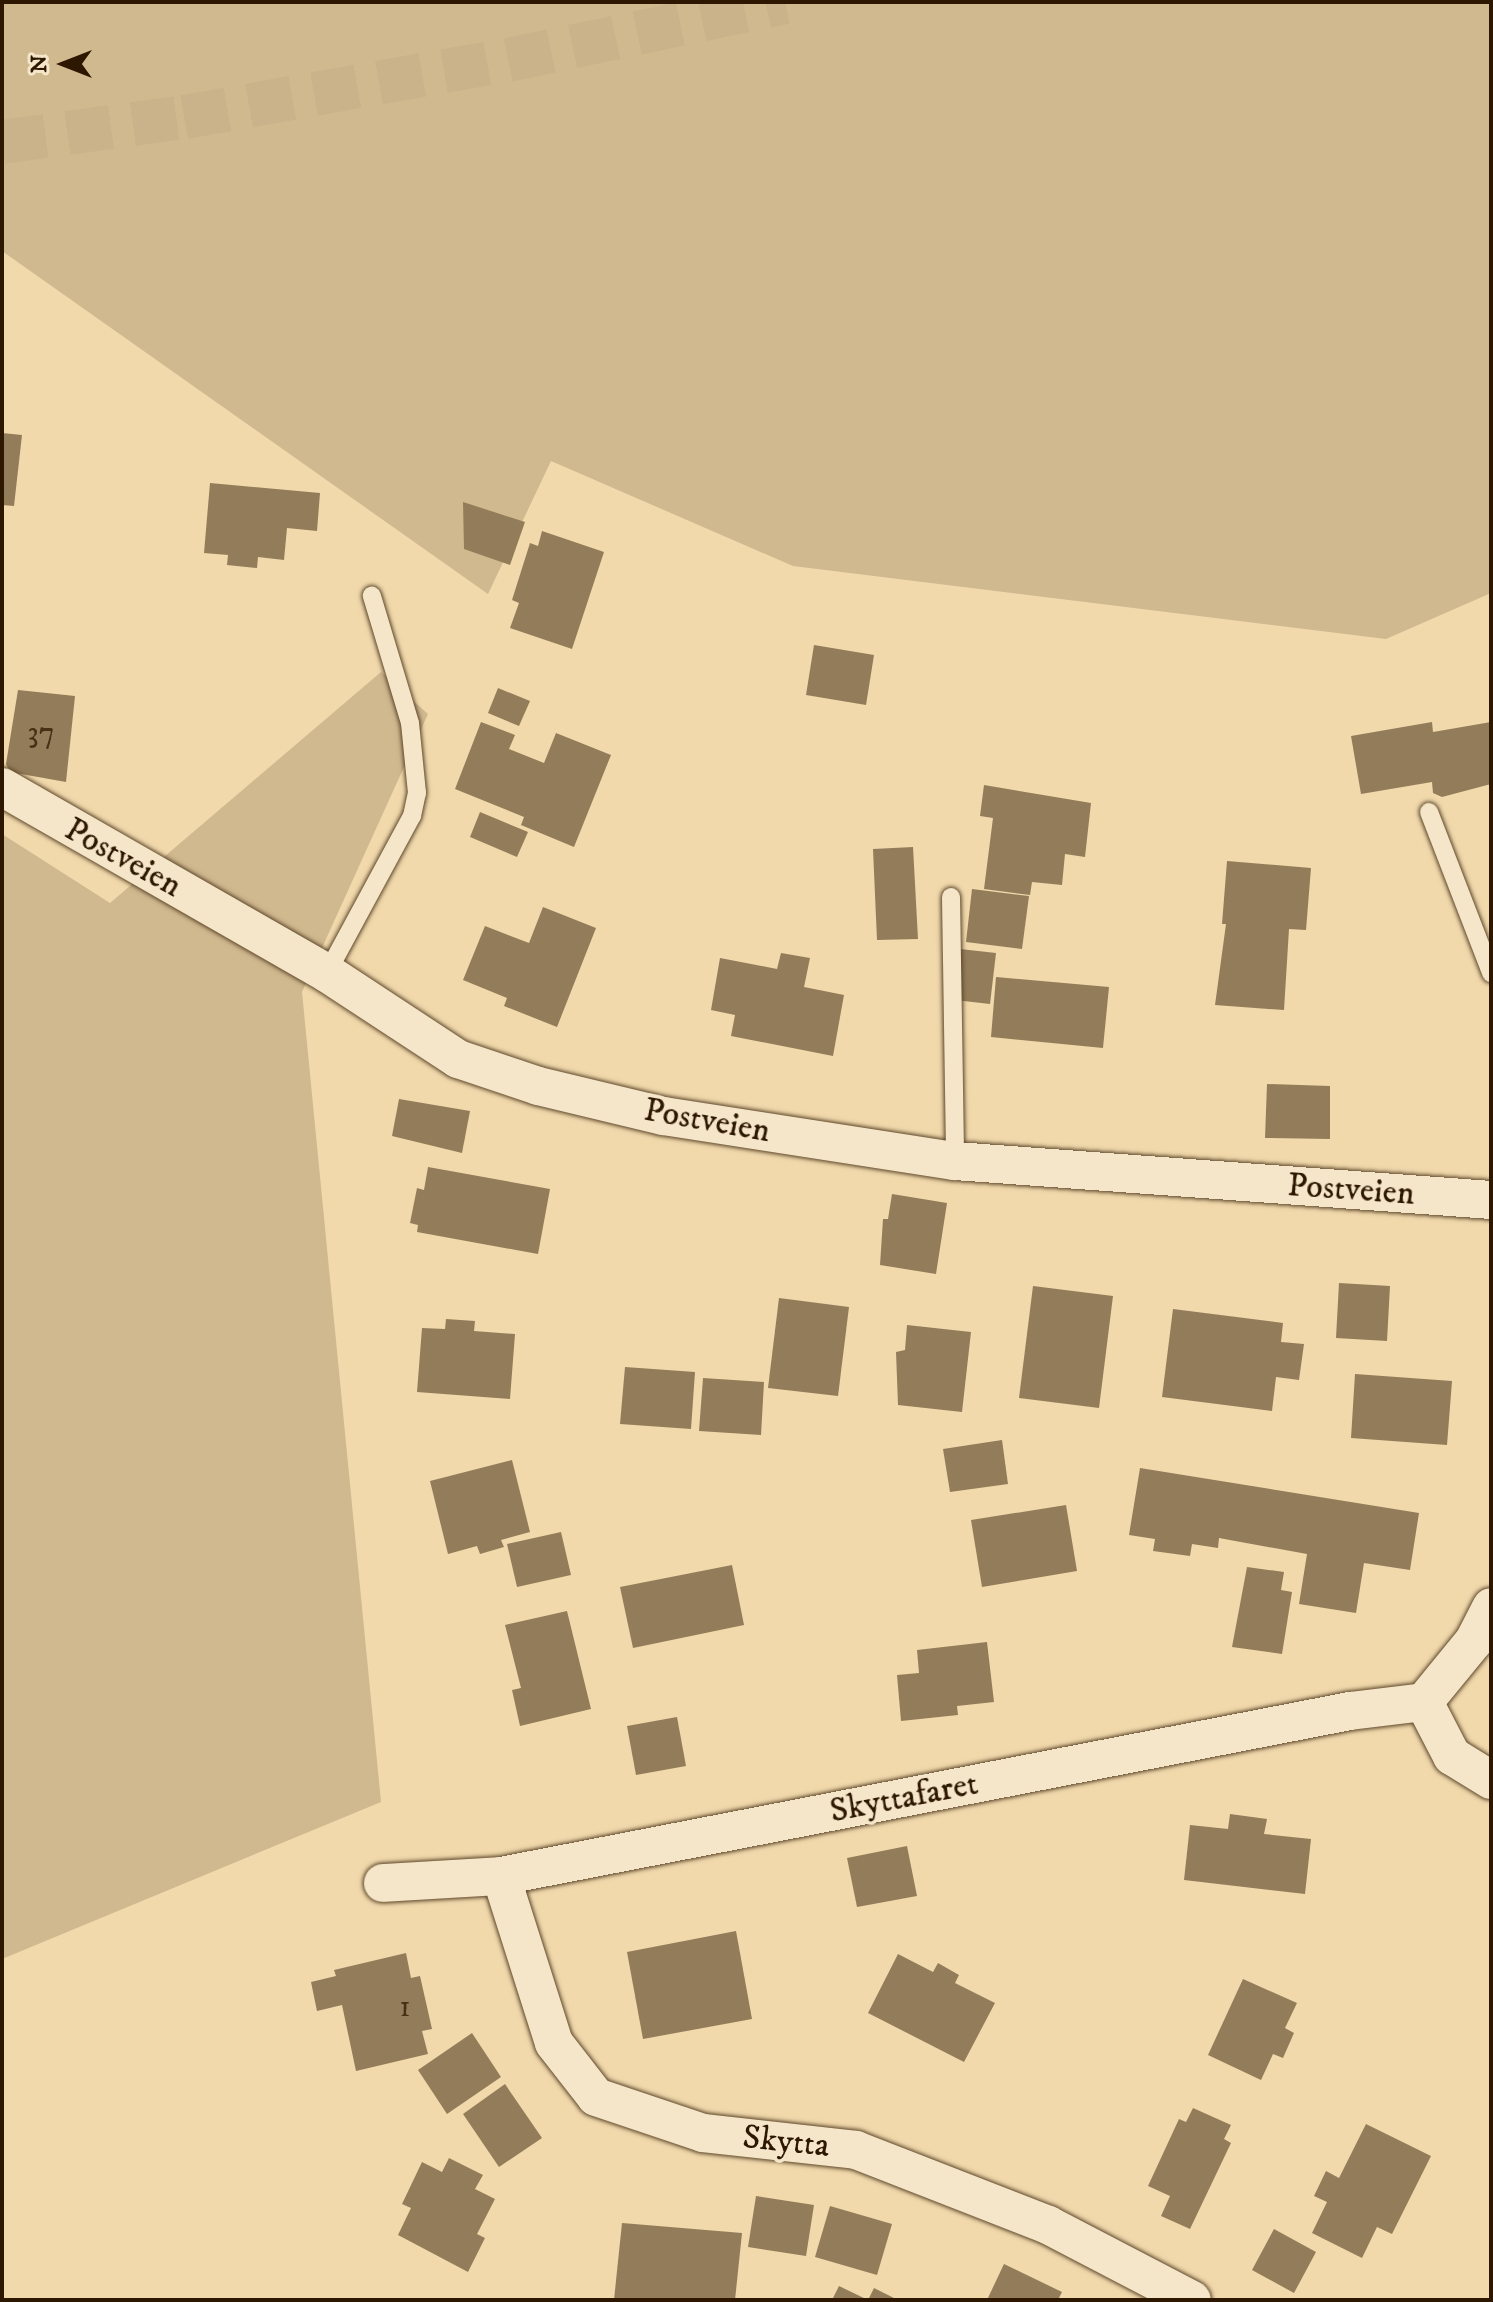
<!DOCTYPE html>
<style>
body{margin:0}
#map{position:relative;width:1493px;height:2302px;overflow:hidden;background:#f1d9ac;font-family:"IM FELL DW Pica",serif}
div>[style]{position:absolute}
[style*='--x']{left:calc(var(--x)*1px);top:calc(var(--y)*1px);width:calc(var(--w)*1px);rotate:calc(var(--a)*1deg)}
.green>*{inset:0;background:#d0b88f}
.building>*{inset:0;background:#937c59}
.trunk-tunnel>*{height:44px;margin-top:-22px;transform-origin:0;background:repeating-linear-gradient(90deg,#cab28a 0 44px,transparent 0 66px)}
.roads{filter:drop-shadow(0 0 2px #5e482b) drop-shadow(0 0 2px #5e482b)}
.service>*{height:18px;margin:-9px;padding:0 9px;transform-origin:9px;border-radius:9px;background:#f6e6c9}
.minor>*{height:38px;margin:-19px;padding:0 19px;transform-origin:19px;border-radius:19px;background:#f6e6c9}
span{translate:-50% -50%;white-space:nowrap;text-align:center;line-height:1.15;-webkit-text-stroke:7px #f6e6c9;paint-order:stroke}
.number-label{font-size:30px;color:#463016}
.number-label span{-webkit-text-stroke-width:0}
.street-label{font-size:34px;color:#2d1700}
.frame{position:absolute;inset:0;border:4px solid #2d1700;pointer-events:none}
.north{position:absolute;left:24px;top:24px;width:80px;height:80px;-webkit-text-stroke:6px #f6e6c9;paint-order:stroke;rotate:270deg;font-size:22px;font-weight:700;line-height:32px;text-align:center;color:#2d1700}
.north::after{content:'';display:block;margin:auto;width:28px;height:36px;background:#2d1700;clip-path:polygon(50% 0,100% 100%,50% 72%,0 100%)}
</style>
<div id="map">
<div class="green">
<div style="clip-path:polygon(2px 2px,1491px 2px,1491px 593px,1386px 639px,793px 566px,551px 461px,488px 594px,2px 251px)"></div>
<div style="clip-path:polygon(381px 672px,428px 714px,302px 992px,381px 1802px,2px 1959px,2px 834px,110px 903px)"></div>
</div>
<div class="building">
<div style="clip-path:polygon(2px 433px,22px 435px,14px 506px,2px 505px)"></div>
<div style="clip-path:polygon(210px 483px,320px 493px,317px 531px,287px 528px,284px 560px,258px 557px,257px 568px,227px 565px,228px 555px,204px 553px)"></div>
<div style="clip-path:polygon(463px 502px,525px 522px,510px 565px,464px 549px)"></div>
<div style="clip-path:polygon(542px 531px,604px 552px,572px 649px,510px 628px,519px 603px,512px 600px,530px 543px,538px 546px)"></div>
<div style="clip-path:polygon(814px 645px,874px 655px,866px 705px,806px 695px)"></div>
<div style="clip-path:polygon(498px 688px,530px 701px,519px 726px,488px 713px)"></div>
<div style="clip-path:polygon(18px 690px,75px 696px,66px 782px,10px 772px,6px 764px)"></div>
<div style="clip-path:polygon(481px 722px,515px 735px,509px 749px,544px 763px,556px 733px,611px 755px,574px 847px,521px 825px,524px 817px,455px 789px)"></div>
<div style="clip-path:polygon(1432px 722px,1433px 732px,1491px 722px,1491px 784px,1442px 797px,1433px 793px,1432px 782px,1361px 794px,1351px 736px)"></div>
<div style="clip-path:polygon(984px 785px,1091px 803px,1085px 857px,1065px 854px,1062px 885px,1032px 882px,1030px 895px,984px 889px,993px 818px,980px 816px)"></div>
<div style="clip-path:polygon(480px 812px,528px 832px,517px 857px,470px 837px)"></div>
<div style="clip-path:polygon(913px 847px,918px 939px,877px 940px,873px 849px)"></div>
<div style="clip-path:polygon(1227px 861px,1311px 868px,1306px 930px,1289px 929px,1284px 1010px,1215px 1005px,1226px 924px,1222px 924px)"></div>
<div style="clip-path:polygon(972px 889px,1029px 896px,1022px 949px,966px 942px)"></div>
<div style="clip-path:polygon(543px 907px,596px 928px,557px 1027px,504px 1006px,507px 998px,463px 980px,485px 926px,529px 943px)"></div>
<div style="clip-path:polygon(960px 949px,996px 953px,990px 1004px,955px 1000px)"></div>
<div style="clip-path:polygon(781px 953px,810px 958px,804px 987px,844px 995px,833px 1056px,731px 1036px,735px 1015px,711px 1010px,720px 958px,777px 969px)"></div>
<div style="clip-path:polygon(996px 977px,1109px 987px,1103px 1048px,991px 1037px)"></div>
<div style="clip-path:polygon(1267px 1084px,1330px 1086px,1330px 1139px,1265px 1138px)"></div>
<div style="clip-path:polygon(399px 1099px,470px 1111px,462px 1153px,392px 1136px)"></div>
<div style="clip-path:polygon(428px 1167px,550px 1189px,538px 1254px,417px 1232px,418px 1225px,410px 1223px,417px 1188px,424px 1190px)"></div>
<div style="clip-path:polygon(892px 1194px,947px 1203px,936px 1274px,880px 1265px,883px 1219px,888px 1219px)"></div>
<div style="clip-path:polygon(1339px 1283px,1390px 1286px,1387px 1341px,1336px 1338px)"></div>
<div style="clip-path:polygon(1033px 1286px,1113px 1296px,1099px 1408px,1019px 1398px)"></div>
<div style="clip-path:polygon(779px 1298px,849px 1307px,838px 1396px,768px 1388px)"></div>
<div style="clip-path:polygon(1173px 1309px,1283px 1323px,1281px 1342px,1304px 1344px,1299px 1380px,1276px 1377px,1272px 1411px,1162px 1397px)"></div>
<div style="clip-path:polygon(446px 1319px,475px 1321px,474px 1331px,515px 1334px,510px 1399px,417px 1392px,422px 1328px,445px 1329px)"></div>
<div style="clip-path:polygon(907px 1325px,971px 1332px,962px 1412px,898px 1405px,896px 1352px,905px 1350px)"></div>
<div style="clip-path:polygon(625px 1367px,695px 1372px,691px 1429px,620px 1424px)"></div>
<div style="clip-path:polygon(1355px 1374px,1452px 1381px,1447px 1445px,1351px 1438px)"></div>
<div style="clip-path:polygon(703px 1378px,764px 1382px,761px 1435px,699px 1431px)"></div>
<div style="clip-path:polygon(1002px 1440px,1008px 1484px,950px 1492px,943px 1449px)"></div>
<div style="clip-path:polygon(512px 1460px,530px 1532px,501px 1540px,504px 1547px,480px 1554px,477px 1546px,448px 1554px,430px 1481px)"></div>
<div style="clip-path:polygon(1140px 1468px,1419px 1513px,1410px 1570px,1364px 1563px,1356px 1613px,1299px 1604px,1307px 1554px,1219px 1538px,1218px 1548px,1192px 1544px,1190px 1556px,1153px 1551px,1155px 1539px,1129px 1535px)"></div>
<div style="clip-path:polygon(1066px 1505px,1077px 1571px,982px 1587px,971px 1520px)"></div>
<div style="clip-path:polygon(561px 1532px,571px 1575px,517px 1587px,507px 1544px)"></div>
<div style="clip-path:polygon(732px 1565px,744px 1625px,633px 1648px,620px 1587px)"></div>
<div style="clip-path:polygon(1247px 1567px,1284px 1572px,1281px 1590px,1292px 1592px,1282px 1654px,1232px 1647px)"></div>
<div style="clip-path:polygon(567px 1611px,591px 1709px,520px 1726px,512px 1690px,521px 1688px,505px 1625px)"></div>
<div style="clip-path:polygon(987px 1642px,994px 1702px,957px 1706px,958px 1715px,901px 1721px,897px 1675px,919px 1673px,917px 1650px)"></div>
<div style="clip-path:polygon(677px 1717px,686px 1766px,636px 1775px,627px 1726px)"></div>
<div style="clip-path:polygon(1230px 1814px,1267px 1819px,1264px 1834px,1311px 1839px,1305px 1894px,1184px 1880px,1190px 1825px,1228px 1829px)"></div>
<div style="clip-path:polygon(907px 1846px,917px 1896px,857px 1907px,847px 1858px)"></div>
<div style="clip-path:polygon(736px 1931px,752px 2019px,643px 2039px,627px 1952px)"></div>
<div style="clip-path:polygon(406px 1953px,411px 1978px,420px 1976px,432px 2029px,422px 2031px,428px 2054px,356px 2071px,342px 2005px,317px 2011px,311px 1982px,336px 1976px,334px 1970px)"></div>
<div style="clip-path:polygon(898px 1954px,933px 1972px,938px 1963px,959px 1975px,955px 1983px,995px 2003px,964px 2062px,868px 2013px)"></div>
<div style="clip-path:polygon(1243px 1979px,1297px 2003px,1285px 2028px,1294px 2033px,1283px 2058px,1273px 2054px,1261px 2080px,1208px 2055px)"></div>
<div style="clip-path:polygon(472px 2033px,501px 2077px,447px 2114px,418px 2070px)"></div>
<div style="clip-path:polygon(505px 2084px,542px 2138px,499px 2167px,463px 2114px)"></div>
<div style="clip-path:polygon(1193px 2108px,1231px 2125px,1224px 2139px,1231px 2143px,1190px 2229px,1161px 2216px,1170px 2196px,1148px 2186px,1179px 2119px,1186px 2122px)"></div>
<div style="clip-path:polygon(1366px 2124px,1431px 2156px,1392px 2234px,1377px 2227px,1362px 2258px,1312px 2233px,1327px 2202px,1314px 2196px,1326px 2171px,1339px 2178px)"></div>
<div style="clip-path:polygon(449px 2158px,483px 2175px,475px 2189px,495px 2199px,477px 2234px,485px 2238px,468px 2272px,398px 2235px,411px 2208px,402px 2204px,422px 2162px,442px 2172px)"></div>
<div style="clip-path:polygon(756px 2196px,814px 2205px,806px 2256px,748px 2247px)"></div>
<div style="clip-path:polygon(830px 2206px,892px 2224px,877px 2275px,815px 2257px)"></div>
<div style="clip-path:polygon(622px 2223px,742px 2233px,735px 2300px,614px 2300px)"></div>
<div style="clip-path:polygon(1274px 2229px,1316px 2252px,1294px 2293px,1252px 2270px)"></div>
<div style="clip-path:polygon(1004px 2264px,1062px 2292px,1058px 2300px,987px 2300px)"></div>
<div style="clip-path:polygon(839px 2286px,868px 2300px,874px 2288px,898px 2300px,832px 2300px)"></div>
</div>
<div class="trunk-tunnel">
<div style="--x:2;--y:142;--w:184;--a:-7.8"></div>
<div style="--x:184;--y:117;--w:329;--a:-10"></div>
<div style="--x:508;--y:60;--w:283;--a:-11.8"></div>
</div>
<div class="roads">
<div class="service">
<div style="--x:1429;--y:812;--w:173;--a:68.9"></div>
<div style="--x:951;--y:897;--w:264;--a:89.1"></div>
<div style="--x:327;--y:973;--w:179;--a:-61.6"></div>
<div style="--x:412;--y:816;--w:24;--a:-78"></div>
<div style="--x:417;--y:793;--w:70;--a:-95.7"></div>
<div style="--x:410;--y:723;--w:133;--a:-106.7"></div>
</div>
<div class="minor">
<div style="--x:2;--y:787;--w:374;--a:29.8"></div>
<div style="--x:327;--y:973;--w:157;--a:33.3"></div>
<div style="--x:458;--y:1059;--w:84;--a:18.6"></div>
<div style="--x:538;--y:1086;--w:129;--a:13.5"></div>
<div style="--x:663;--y:1116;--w:295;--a:8.8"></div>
<div style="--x:955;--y:1161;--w:537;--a:4.16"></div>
<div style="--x:1424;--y:1702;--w:61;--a:62.6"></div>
<div style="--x:1452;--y:1756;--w:46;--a:31.6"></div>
<div style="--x:501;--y:1876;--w:175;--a:72.4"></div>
<div style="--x:554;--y:2043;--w:68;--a:52.1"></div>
<div style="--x:596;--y:2097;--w:113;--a:18.6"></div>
<div style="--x:703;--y:2133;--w:154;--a:6.3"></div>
<div style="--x:856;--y:2150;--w:206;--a:21.3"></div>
<div style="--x:1048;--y:2225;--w:162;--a:27.5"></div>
<div style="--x:383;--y:1883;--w:118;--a:-3.4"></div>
<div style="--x:501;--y:1876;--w:865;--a:-11"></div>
<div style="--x:1350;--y:1711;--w:75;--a:-6.9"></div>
<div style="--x:1424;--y:1702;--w:79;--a:-50.7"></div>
<div style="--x:1474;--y:1641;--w:38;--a:-63"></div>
</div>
</div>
<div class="number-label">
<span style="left:41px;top:734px">37</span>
<span style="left:405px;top:2008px">1</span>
</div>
<div class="street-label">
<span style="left:123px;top:858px;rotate:29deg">Postveien</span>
<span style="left:707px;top:1121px;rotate:10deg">Postveien</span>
<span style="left:1351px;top:1190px;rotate:4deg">Postveien</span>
<span style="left:904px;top:1798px;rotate:-11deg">Skyttafaret</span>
<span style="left:786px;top:2142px;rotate:6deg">Skytta</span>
</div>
<div class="frame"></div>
<div class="north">N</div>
</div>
